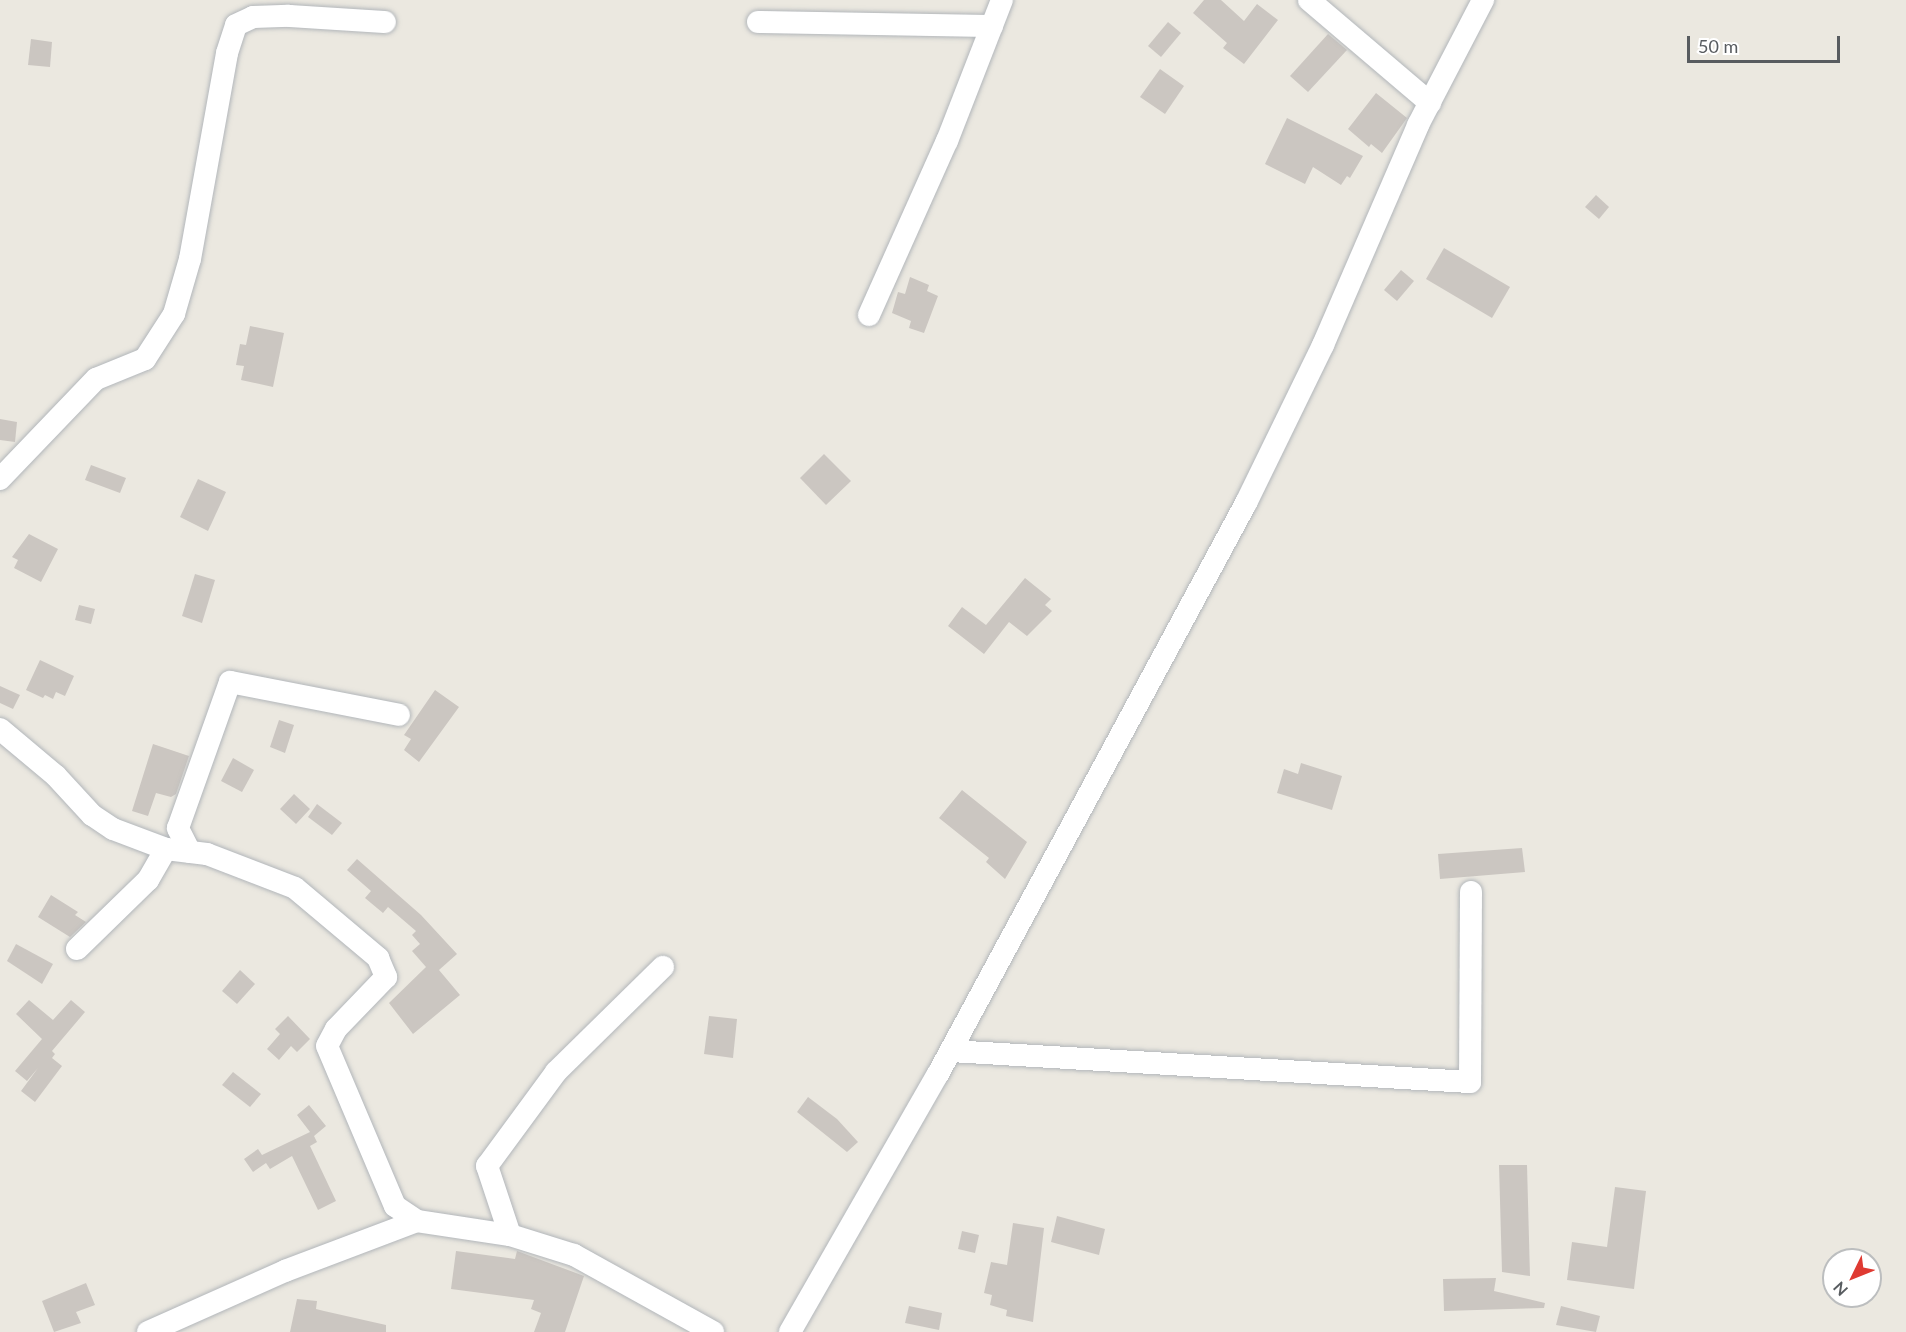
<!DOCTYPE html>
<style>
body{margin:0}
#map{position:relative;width:1906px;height:1332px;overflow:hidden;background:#ebe8e0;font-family:Lato,sans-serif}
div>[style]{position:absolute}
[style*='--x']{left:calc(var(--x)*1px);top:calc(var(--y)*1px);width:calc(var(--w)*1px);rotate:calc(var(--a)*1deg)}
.building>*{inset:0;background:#cbc6c1}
.roads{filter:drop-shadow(0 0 2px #b2b6ba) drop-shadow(0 0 2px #b2b6ba)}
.street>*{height:22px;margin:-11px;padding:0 11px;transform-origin:11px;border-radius:11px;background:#fff}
span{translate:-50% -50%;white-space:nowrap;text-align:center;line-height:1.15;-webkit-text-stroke:4.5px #fff;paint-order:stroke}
.north{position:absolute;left:1822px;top:1248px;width:60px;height:60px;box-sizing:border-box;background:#fff;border:2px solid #bcbebf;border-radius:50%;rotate:227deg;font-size:16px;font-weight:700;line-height:24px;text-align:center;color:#585c60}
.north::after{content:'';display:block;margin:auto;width:21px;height:27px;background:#df3a32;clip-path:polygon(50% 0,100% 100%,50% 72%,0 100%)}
.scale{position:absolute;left:1687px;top:36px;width:153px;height:27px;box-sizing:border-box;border:3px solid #585c60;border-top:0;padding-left:8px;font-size:18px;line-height:21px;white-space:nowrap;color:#585c60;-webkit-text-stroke:4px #fff;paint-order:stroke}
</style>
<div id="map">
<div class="building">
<div style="clip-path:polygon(1204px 0,1221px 0,1244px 21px,1257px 4px,1278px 20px,1244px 64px,1223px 48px,1227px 43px,1193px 13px)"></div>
<div style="clip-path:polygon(1168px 22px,1181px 33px,1161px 57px,1148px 46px)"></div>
<div style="clip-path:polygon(1328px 34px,1347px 50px,1308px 92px,1290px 76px)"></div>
<div style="clip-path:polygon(31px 39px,52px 42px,50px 67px,28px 65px)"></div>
<div style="clip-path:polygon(1160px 69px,1184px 86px,1165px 114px,1140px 97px)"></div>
<div style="clip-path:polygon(1376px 93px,1407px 118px,1382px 153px,1371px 144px,1369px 147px,1348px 129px)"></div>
<div style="clip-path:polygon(1287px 118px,1363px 156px,1350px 178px,1347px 176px,1341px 185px,1313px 167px,1305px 184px,1265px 164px)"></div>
<div style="clip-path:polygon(1596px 195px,1609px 207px,1599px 219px,1585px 207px)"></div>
<div style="clip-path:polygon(1444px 248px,1510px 287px,1492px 318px,1426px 279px)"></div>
<div style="clip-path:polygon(1401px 270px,1414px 281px,1397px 301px,1384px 290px)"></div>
<div style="clip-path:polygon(910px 277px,929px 285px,927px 291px,938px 296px,924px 333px,909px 328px,911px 321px,892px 313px,898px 292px,905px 294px)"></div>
<div style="clip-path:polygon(250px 326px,284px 333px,273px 387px,241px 380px,244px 366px,236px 365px,240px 344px,246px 345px)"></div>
<div style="clip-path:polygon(0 419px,17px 422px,15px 442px,0 440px)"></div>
<div style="clip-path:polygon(824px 454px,851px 481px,826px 505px,800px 478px)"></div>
<div style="clip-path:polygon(91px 465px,126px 478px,120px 493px,85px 480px)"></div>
<div style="clip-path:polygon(198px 479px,226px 492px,208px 531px,180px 517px)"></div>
<div style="clip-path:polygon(29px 534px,58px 549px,41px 582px,14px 568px,18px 560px,12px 557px)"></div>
<div style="clip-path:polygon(195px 574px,215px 580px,202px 623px,182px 616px)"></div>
<div style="clip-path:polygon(1025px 578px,1051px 599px,1045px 605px,1052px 611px,1027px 636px,1009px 622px,984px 654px,948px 626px,962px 607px,986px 625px)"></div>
<div style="clip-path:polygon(79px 605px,95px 609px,91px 624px,75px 620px)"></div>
<div style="clip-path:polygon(40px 660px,74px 676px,65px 696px,56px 692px,53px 699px,45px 695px,43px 698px,26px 690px)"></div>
<div style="clip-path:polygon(0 686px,20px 695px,13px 709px,0 703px)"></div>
<div style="clip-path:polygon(435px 690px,459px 707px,419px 762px,404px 750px,411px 739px,404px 735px)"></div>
<div style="clip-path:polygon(279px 720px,294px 725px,285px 753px,270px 747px)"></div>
<div style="clip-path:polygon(153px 744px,189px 756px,176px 794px,171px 797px,156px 793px,148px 816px,132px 811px)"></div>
<div style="clip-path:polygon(233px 758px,254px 770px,242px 792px,221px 781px)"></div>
<div style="clip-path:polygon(1301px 763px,1342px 776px,1332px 810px,1277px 793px,1284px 769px,1298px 774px)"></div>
<div style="clip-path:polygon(962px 790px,1027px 842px,1005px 879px,986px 862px,989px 858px,939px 818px)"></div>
<div style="clip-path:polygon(294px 794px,310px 809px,296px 824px,280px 809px)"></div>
<div style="clip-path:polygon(317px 804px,342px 823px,332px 835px,308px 817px)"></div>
<div style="clip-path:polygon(1522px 848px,1525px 872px,1440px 879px,1438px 854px)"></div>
<div style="clip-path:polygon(357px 859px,421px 915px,457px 954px,439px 970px,460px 995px,413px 1034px,389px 1003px,426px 967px,412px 951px,420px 944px,412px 935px,416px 931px,388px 907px,383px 913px,365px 898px,371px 891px,347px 870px)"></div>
<div style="clip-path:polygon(51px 895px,78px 912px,75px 915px,86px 922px,70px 937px,38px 917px)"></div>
<div style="clip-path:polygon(16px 944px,53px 964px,42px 984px,7px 961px)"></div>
<div style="clip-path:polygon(240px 970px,255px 984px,237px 1004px,222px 991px)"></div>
<div style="clip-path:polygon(29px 1000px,53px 1020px,71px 1000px,85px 1012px,52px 1051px,55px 1054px,52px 1058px,62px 1066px,35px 1102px,21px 1091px,38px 1068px,27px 1081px,15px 1071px,42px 1039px,16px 1014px)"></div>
<div style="clip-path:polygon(288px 1016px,310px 1039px,297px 1052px,291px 1046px,279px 1060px,267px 1049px,280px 1034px,275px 1029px)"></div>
<div style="clip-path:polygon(709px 1016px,737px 1019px,733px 1058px,704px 1054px)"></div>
<div style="clip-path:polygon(233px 1072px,261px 1094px,250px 1107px,222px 1085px)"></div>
<div style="clip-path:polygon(808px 1097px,837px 1119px,858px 1142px,847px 1152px,797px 1112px)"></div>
<div style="clip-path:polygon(309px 1105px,326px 1126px,314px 1136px,317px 1142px,310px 1146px,336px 1201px,318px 1210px,292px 1156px,270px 1169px,266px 1163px,253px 1172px,244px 1159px,258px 1149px,262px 1155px,310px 1132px,297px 1115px)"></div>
<div style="clip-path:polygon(1499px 1165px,1527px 1165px,1530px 1276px,1502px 1272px)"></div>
<div style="clip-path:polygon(1615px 1187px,1646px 1191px,1634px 1289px,1567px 1280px,1572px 1242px,1607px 1247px)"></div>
<div style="clip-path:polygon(1057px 1216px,1105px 1229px,1099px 1255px,1051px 1242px)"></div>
<div style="clip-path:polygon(1013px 1223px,1044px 1228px,1033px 1322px,1006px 1316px,1007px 1310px,990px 1305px,992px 1295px,984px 1293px,991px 1262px,1007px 1265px)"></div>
<div style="clip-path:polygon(962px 1231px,979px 1235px,975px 1253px,958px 1249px)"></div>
<div style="clip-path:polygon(456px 1251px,515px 1259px,517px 1251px,584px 1276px,565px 1332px,534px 1332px,541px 1313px,531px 1309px,534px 1300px,451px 1289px)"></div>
<div style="clip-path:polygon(1496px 1278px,1494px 1291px,1545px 1303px,1544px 1308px,1444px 1311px,1443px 1279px)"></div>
<div style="clip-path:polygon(86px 1283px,95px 1305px,76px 1312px,81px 1323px,54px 1332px,42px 1301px)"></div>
<div style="clip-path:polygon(297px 1299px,317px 1301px,316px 1309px,324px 1311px,386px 1325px,386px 1332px,290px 1332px)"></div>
<div style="clip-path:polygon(909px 1306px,942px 1313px,939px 1330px,905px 1323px)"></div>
<div style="clip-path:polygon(1561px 1306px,1600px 1316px,1596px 1332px,1556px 1325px)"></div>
</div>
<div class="roads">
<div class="street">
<div style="--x:1309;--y:0;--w:159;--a:40.4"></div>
<div style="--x:758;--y:22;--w:234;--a:1"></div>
<div style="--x:869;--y:315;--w:191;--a:-65.9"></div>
<div style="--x:947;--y:141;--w:151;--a:-68.7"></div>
<div style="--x:0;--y:479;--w:139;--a:-46.2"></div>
<div style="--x:96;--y:379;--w:53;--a:-22.2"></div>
<div style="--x:145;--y:359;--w:54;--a:-57.2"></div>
<div style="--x:174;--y:314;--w:57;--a:-73.8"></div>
<div style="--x:190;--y:259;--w:209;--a:-79.8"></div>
<div style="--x:227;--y:53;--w:29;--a:-72"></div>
<div style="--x:236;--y:25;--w:19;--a:-25"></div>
<div style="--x:253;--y:17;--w:36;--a:-2"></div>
<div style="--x:289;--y:16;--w:96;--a:3.6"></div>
<div style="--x:0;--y:729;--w:73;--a:40"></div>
<div style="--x:56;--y:776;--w:53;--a:47.3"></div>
<div style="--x:92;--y:815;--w:25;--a:34"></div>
<div style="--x:113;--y:829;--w:57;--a:20.7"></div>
<div style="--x:166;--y:849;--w:41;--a:7"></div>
<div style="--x:207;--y:854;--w:94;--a:21.1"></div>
<div style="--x:295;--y:888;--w:109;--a:40.1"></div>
<div style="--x:378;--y:958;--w:21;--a:67"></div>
<div style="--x:386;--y:977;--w:72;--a:133.9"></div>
<div style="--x:336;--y:1029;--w:19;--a:118"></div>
<div style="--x:327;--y:1046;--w:174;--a:67"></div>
<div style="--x:395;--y:1206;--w:27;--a:34"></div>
<div style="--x:417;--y:1221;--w:141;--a:159.3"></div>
<div style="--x:285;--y:1271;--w:150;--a:156"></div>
<div style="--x:190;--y:852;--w:27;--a:-117"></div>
<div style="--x:178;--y:828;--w:155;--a:-70.4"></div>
<div style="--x:230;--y:682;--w:172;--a:11"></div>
<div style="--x:77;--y:949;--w:99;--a:-44.2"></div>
<div style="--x:148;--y:880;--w:36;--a:-60"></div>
<div style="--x:951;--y:1051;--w:520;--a:3.42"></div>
<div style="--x:1470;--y:1082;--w:190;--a:-89.7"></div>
<div style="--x:417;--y:1221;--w:94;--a:8.6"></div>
<div style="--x:510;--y:1235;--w:67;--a:17.4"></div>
<div style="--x:574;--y:1255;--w:159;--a:29"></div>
<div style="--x:510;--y:1235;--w:73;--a:-108.4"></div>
<div style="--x:487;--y:1166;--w:117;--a:-53.7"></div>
<div style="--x:556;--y:1072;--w:150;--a:-44.5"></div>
<div style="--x:790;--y:1332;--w:297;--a:-60.2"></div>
<div style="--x:938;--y:1074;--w:649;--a:-61.66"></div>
<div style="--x:1246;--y:503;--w:176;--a:-64"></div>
<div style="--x:1323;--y:345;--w:240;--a:-66.6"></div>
<div style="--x:1418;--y:125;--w:141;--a:-62.5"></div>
</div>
</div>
<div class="north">N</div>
<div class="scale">50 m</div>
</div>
